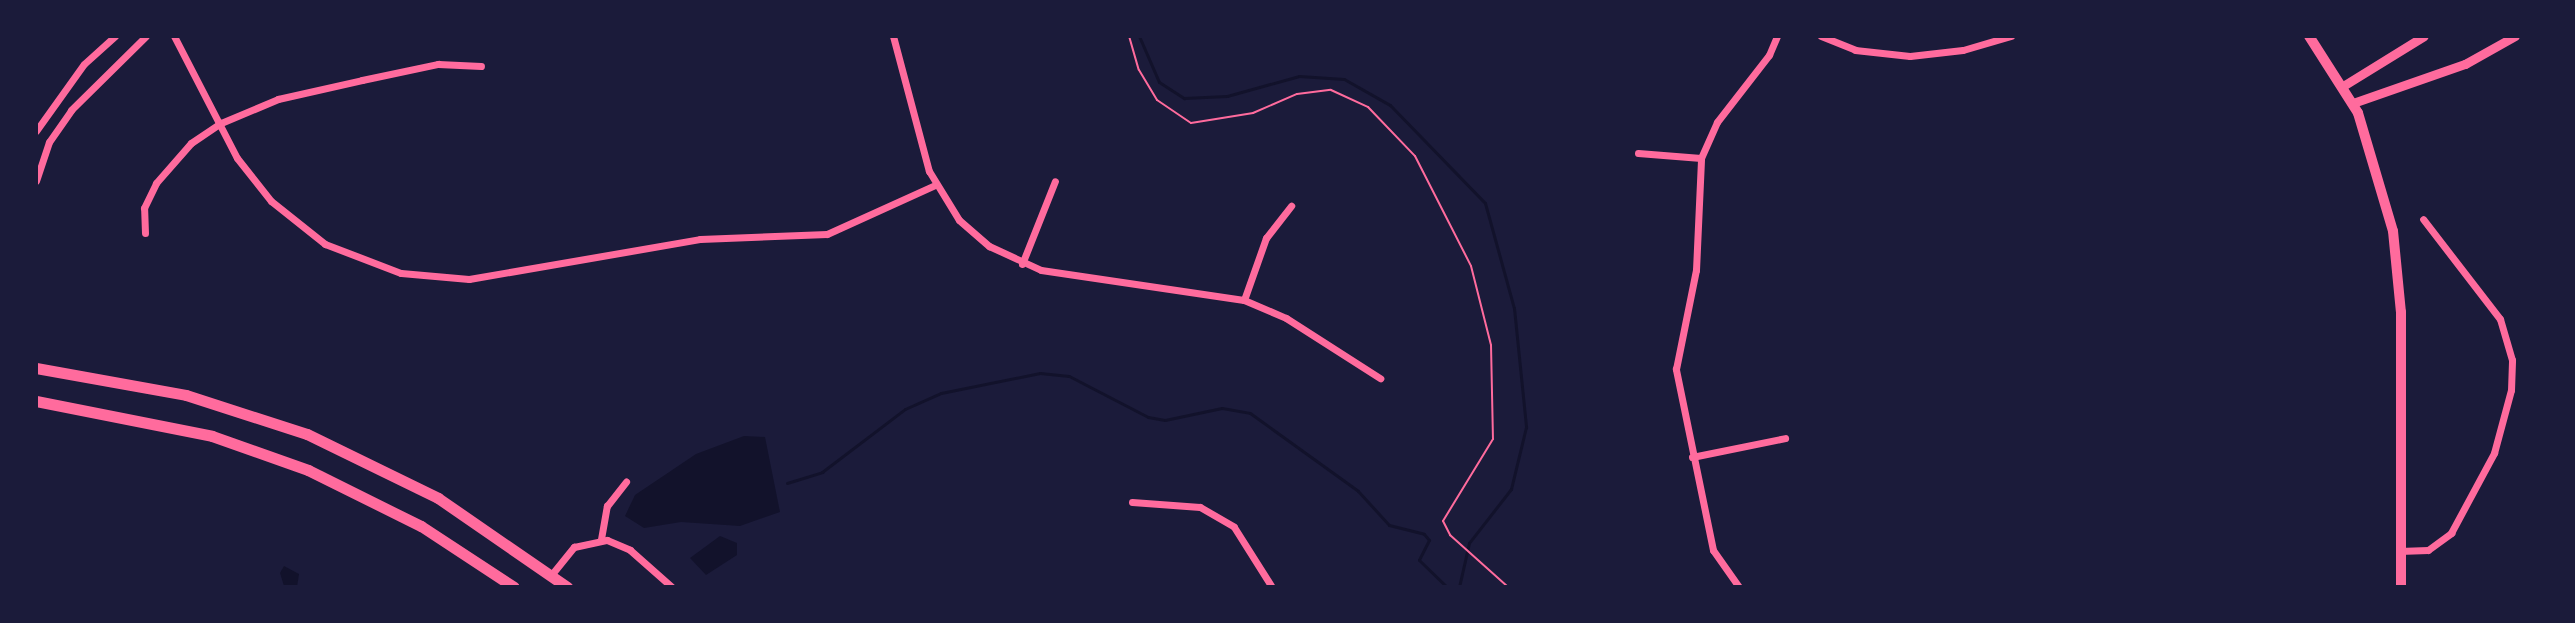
<!DOCTYPE html>
<style>
body{margin:0}
#map{position:relative;width:2575px;height:623px;overflow:hidden;background:#1b1b3a;font-family:"PT Serif",serif}
div>[style]{position:absolute}
[style*='--x']{left:calc(var(--x)*1px);top:calc(var(--y)*1px);width:calc(var(--w)*1px);rotate:calc(var(--a)*1deg)}
.water>*{inset:0;background:#12122b}
.stream>*{height:3px;margin:-1.5px;padding:0 1.5px;transform-origin:1.5px;border-radius:1.5px;background:#12122b}
.path>*{height:2px;margin:-1px;padding:0 1px;transform-origin:1px;border-radius:1px;background:#ff6b9d}
.minor>*{height:7px;margin:-3.5px;padding:0 3.5px;transform-origin:3.5px;border-radius:3.5px;background:#ff6b9d}
.tertiary>*{height:9px;margin:-4.5px;padding:0 4.5px;transform-origin:4.5px;border-radius:4.5px;background:#ff6b9d}
.secondary>*{height:10px;margin:-5px;padding:0 5px;transform-origin:5px;border-radius:5px;background:#ff6b9d}
.primary>*{height:11px;margin:-5.5px;padding:0 5.5px;transform-origin:5.5px;border-radius:5.5px;background:#ff6b9d}
span{translate:-50% -50%;white-space:nowrap;text-align:center;line-height:1.15;-webkit-text-stroke:8px #1b1b3a;paint-order:stroke}
.frame{position:absolute;inset:0;border:38px solid #1b1b3a;pointer-events:none}
</style>
<div id="map">
<div class="water">
<div style="clip-path:polygon(744px 436px,765px 437px,780px 512px,740px 526px,681px 522px,644px 528px,625px 516px,635px 495px,696px 454px)"></div>
<div style="clip-path:polygon(720px 536px,737px 543px,737px 555px,706px 575px,690px 558px)"></div>
<div style="clip-path:polygon(284px 566px,299px 574px,297px 587px,284px 586px,280px 573px)"></div>
</div>
<div class="stream">
<div style="--x:1139;--y:36;--w:50;--a:66.5"></div>
<div style="--x:1159;--y:82;--w:30;--a:33"></div>
<div style="--x:1184;--y:98;--w:43;--a:-2.7"></div>
<div style="--x:1227;--y:96;--w:75;--a:-15.5"></div>
<div style="--x:1299;--y:76;--w:45;--a:3.8"></div>
<div style="--x:1344;--y:79;--w:53;--a:29.5"></div>
<div style="--x:1390;--y:105;--w:136;--a:45.9"></div>
<div style="--x:1485;--y:203;--w:109;--a:74.6"></div>
<div style="--x:1514;--y:308;--w:120;--a:84.2"></div>
<div style="--x:1526;--y:427;--w:64;--a:103.6"></div>
<div style="--x:1511;--y:489;--w:68;--a:127.9"></div>
<div style="--x:1469;--y:543;--w:45;--a:102.8"></div>
<div style="--x:787;--y:483;--w:37;--a:-17"></div>
<div style="--x:822;--y:472;--w:104;--a:-37.2"></div>
<div style="--x:905;--y:409;--w:39;--a:-24"></div>
<div style="--x:941;--y:393;--w:101;--a:-11.4"></div>
<div style="--x:1040;--y:373;--w:29;--a:6"></div>
<div style="--x:1069;--y:376;--w:89;--a:27.4"></div>
<div style="--x:1148;--y:417;--w:17;--a:10"></div>
<div style="--x:1165;--y:420;--w:58;--a:-11.9"></div>
<div style="--x:1222;--y:408;--w:28;--a:10"></div>
<div style="--x:1250;--y:413;--w:133;--a:35.8"></div>
<div style="--x:1358;--y:491;--w:46;--a:47.6"></div>
<div style="--x:1389;--y:525;--w:36;--a:14"></div>
<div style="--x:1424;--y:534;--w:8;--a:50"></div>
<div style="--x:1429;--y:540;--w:22;--a:117"></div>
<div style="--x:1419;--y:560;--w:39;--a:44"></div>
</div>
<div class="path">
<div style="--x:1129;--y:36;--w:35;--a:74"></div>
<div style="--x:1139;--y:70;--w:35;--a:59"></div>
<div style="--x:1157;--y:100;--w:41;--a:34.1"></div>
<div style="--x:1191;--y:123;--w:63;--a:-9.2"></div>
<div style="--x:1253;--y:113;--w:48;--a:-23.4"></div>
<div style="--x:1297;--y:94;--w:34;--a:-7"></div>
<div style="--x:1331;--y:90;--w:41;--a:24.7"></div>
<div style="--x:1368;--y:107;--w:68;--a:46.2"></div>
<div style="--x:1415;--y:156;--w:123;--a:63"></div>
<div style="--x:1471;--y:266;--w:81;--a:75.8"></div>
<div style="--x:1491;--y:345;--w:94;--a:88.8"></div>
<div style="--x:1493;--y:439;--w:96;--a:121.4"></div>
<div style="--x:1443;--y:521;--w:16;--a:63"></div>
<div style="--x:1450;--y:535;--w:78;--a:41.9"></div>
</div>
<div class="minor">
<div style="--x:174;--y:36;--w:137;--a:62.7"></div>
<div style="--x:237;--y:158;--w:55;--a:51.7"></div>
<div style="--x:271;--y:201;--w:69;--a:38.5"></div>
<div style="--x:325;--y:244;--w:81;--a:20.9"></div>
<div style="--x:401;--y:273;--w:68;--a:5"></div>
<div style="--x:469;--y:279;--w:234;--a:-9.8"></div>
<div style="--x:700;--y:239;--w:127;--a:-2.3"></div>
<div style="--x:827;--y:234;--w:119;--a:-24.4"></div>
<div style="--x:893;--y:36;--w:140;--a:75.1"></div>
<div style="--x:929;--y:171;--w:57;--a:58.5"></div>
<div style="--x:959;--y:220;--w:40;--a:41"></div>
<div style="--x:989;--y:246;--w:57;--a:24.8"></div>
<div style="--x:1041;--y:270;--w:205;--a:8.4"></div>
<div style="--x:1244;--y:300;--w:46;--a:23.2"></div>
<div style="--x:1286;--y:318;--w:112;--a:32.6"></div>
<div style="--x:1821;--y:36;--w:37;--a:22"></div>
<div style="--x:1855;--y:50;--w:55;--a:6.2"></div>
<div style="--x:1910;--y:56;--w:53;--a:-6.5"></div>
<div style="--x:1963;--y:50;--w:50;--a:-16.3"></div>
<div style="--x:36;--y:131;--w:82;--a:-54.4"></div>
<div style="--x:84;--y:64;--w:42;--a:-42.1"></div>
<div style="--x:1638;--y:153;--w:63;--a:4.5"></div>
<div style="--x:36;--y:181;--w:41;--a:-71.6"></div>
<div style="--x:49;--y:142;--w:39;--a:-55"></div>
<div style="--x:71;--y:110;--w:105;--a:-44.6"></div>
<div style="--x:145;--y:233;--w:25;--a:-92"></div>
<div style="--x:144;--y:208;--w:28;--a:-64"></div>
<div style="--x:156;--y:183;--w:53;--a:-48.8"></div>
<div style="--x:191;--y:143;--w:36;--a:-34"></div>
<div style="--x:221;--y:123;--w:62;--a:-22.8"></div>
<div style="--x:278;--y:99;--w:86;--a:-12.7"></div>
<div style="--x:362;--y:80;--w:78;--a:-11.9"></div>
<div style="--x:438;--y:64;--w:43;--a:2.7"></div>
<div style="--x:1022;--y:264;--w:89;--a:-68.3"></div>
<div style="--x:1244;--y:300;--w:66;--a:-70.5"></div>
<div style="--x:1266;--y:238;--w:41;--a:-52"></div>
<div style="--x:1692;--y:457;--w:95;--a:-11.5"></div>
<div style="--x:1132;--y:502;--w:68;--a:4.2"></div>
<div style="--x:1200;--y:507;--w:39;--a:30"></div>
<div style="--x:1234;--y:527;--w:71;--a:57.7"></div>
<div style="--x:601;--y:539;--w:34;--a:-80"></div>
<div style="--x:607;--y:506;--w:31;--a:-52"></div>
<div style="--x:2399;--y:551;--w:29;--a:-2"></div>
<div style="--x:2428;--y:550;--w:29;--a:-36"></div>
<div style="--x:2451;--y:533;--w:91;--a:-61.7"></div>
<div style="--x:2494;--y:453;--w:65;--a:-74.9"></div>
<div style="--x:2511;--y:390;--w:30;--a:-88"></div>
<div style="--x:2512;--y:360;--w:43;--a:-106.3"></div>
<div style="--x:2500;--y:319;--w:126;--a:-127.6"></div>
<div style="--x:552;--y:574;--w:35;--a:-51"></div>
<div style="--x:574;--y:547;--w:34;--a:-12"></div>
<div style="--x:607;--y:540;--w:25;--a:23"></div>
<div style="--x:630;--y:550;--w:56;--a:41.4"></div>
<div style="--x:1739;--y:587;--w:45;--a:-125.1"></div>
<div style="--x:1713;--y:550;--w:185;--a:-101.6"></div>
<div style="--x:1676;--y:369;--w:101;--a:-78.6"></div>
<div style="--x:1696;--y:270;--w:112;--a:-87.4"></div>
<div style="--x:1701;--y:158;--w:39;--a:-66"></div>
<div style="--x:1717;--y:122;--w:85;--a:-52.2"></div>
<div style="--x:1769;--y:55;--w:21;--a:-67"></div>
</div>
<div class="tertiary">
<div style="--x:2343;--y:86;--w:95;--a:-31.7"></div>
<div style="--x:2353;--y:103;--w:119;--a:-19.2"></div>
<div style="--x:2465;--y:64;--w:57;--a:-29.2"></div>
</div>
<div class="secondary">
<div style="--x:2309;--y:36;--w:91;--a:57.5"></div>
<div style="--x:2358;--y:113;--w:123;--a:73.5"></div>
<div style="--x:2393;--y:231;--w:81;--a:84.4"></div>
<div style="--x:2401;--y:312;--w:275;--a:90"></div>
</div>
<div class="primary">
<div style="--x:36;--y:368;--w:152;--a:10.2"></div>
<div style="--x:186;--y:395;--w:127;--a:17.9"></div>
<div style="--x:307;--y:434;--w:146;--a:26"></div>
<div style="--x:438;--y:498;--w:157;--a:34.6"></div>
<div style="--x:36;--y:401;--w:179;--a:11.2"></div>
<div style="--x:212;--y:436;--w:102;--a:19.5"></div>
<div style="--x:308;--y:470;--w:126;--a:26.4"></div>
<div style="--x:421;--y:526;--w:111;--a:33.3"></div>
</div>
<div class="frame"></div>
</div>
